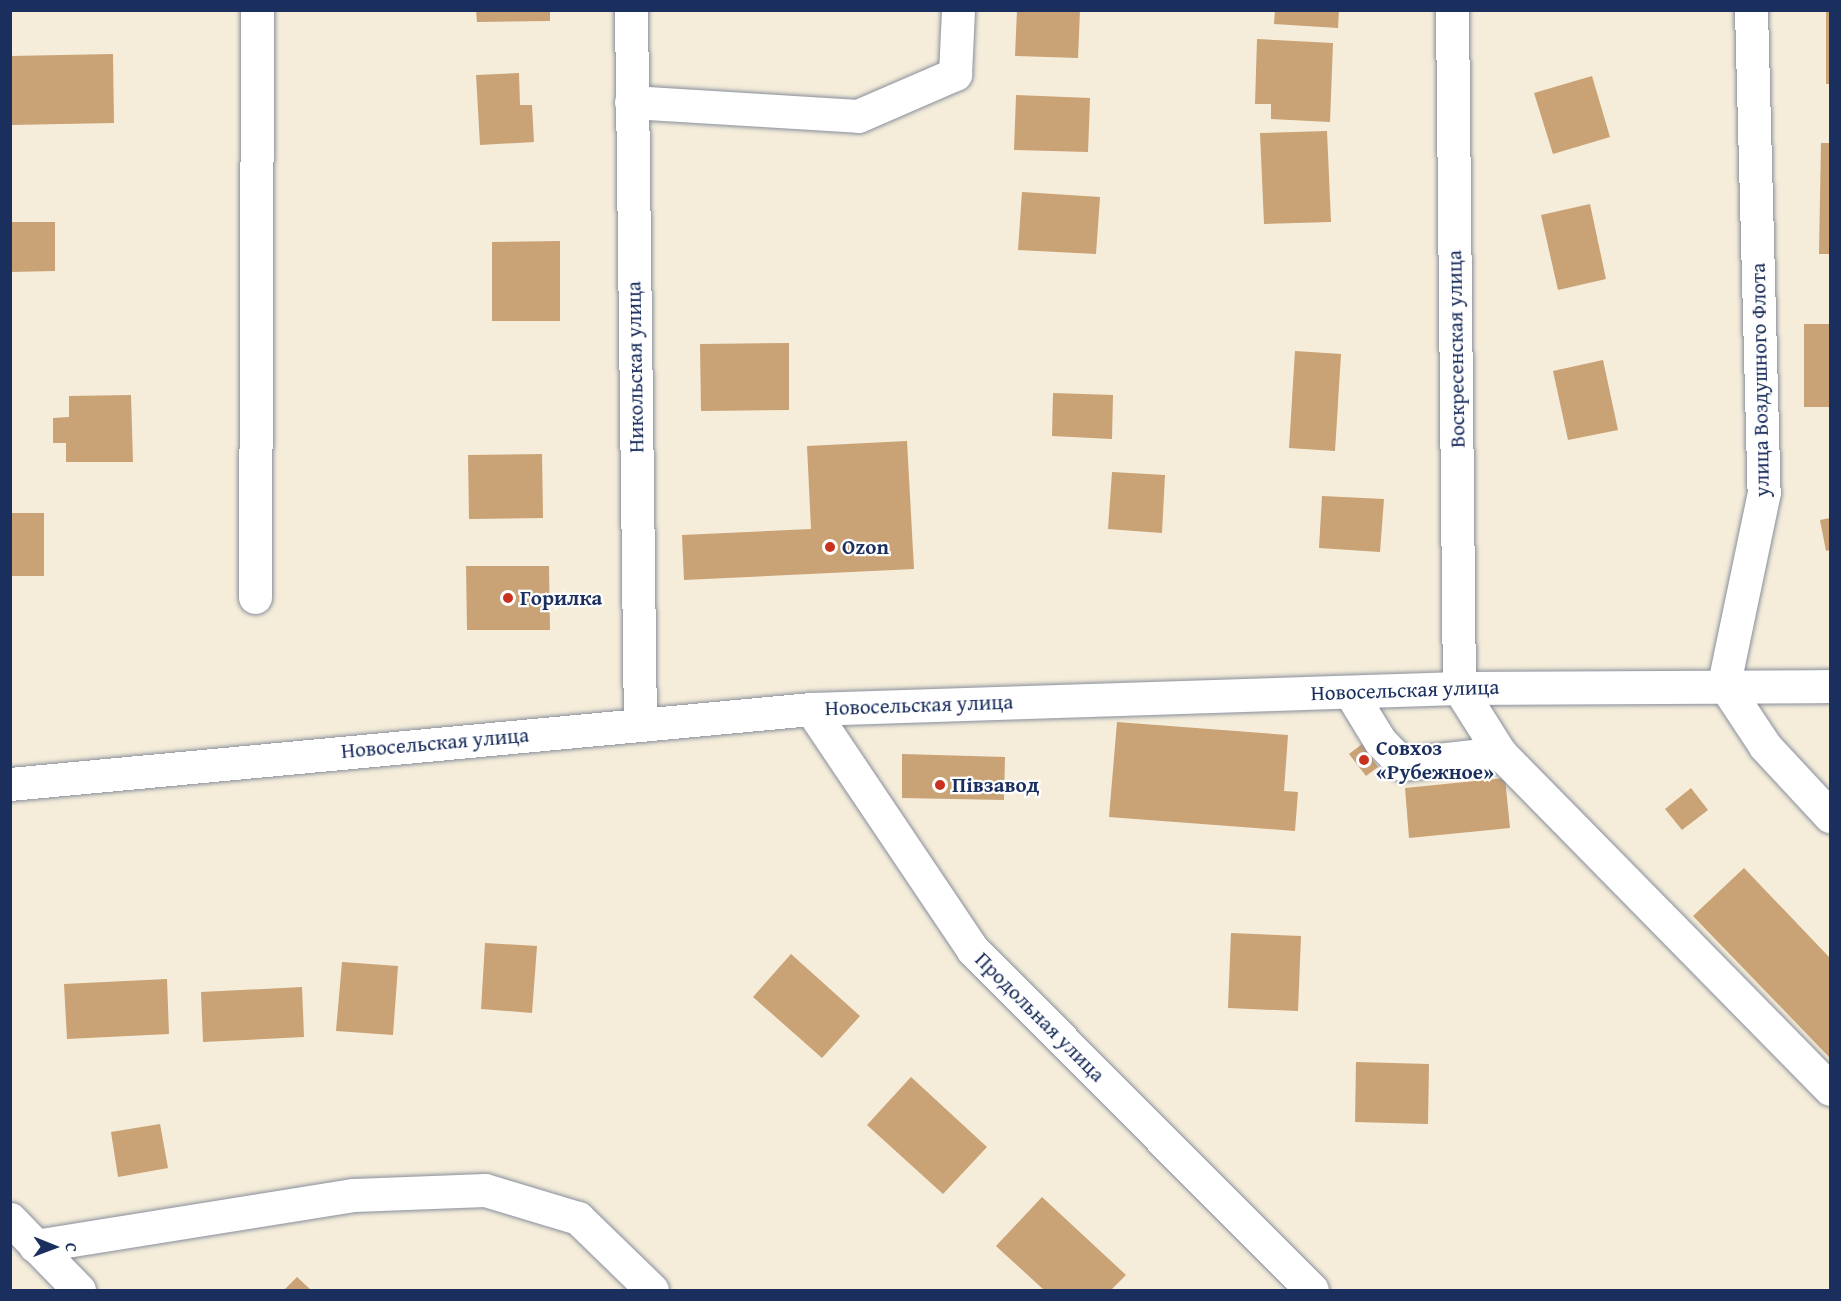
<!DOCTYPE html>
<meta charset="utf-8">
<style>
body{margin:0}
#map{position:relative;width:1841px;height:1301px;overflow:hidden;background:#f5edda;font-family:"Gentium Book Plus",serif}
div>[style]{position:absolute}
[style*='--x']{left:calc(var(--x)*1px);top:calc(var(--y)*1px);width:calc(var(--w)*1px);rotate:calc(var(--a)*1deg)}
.building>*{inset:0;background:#c9a275}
.roads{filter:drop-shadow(0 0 2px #888e9c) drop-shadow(0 0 2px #888e9c)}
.minor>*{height:33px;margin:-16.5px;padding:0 16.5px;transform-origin:16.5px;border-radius:16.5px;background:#fff}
.dots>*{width:16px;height:16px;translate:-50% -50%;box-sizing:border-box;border:3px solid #fff;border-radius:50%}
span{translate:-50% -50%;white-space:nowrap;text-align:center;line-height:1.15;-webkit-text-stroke:4.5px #fff;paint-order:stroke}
.street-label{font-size:21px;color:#1b2f5e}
.poi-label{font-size:21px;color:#1b2f5e;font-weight:700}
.left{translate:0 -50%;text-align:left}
.frame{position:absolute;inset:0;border:12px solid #1b2f5e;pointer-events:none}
.north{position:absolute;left:24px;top:1217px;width:60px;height:60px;-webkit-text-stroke:4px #fff;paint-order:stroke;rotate:91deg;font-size:16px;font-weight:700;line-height:24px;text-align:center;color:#1b2f5e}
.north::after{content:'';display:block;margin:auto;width:21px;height:27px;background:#1b2f5e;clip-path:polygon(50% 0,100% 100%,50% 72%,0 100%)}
</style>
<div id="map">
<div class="building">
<div style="clip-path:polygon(476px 10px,550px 10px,550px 21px,477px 22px)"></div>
<div style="clip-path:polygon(1017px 10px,1080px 10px,1078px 58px,1015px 56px)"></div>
<div style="clip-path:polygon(1275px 10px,1339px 10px,1338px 28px,1274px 24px)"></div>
<div style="clip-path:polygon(1826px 10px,1830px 10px,1830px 84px,1826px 84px)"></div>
<div style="clip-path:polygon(1257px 39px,1333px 43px,1330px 122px,1271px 119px,1271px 104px,1255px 104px)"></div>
<div style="clip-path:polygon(113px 54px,114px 123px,10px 125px,10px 56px)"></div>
<div style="clip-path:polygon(519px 73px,520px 105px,532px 105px,534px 142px,480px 145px,476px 75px)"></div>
<div style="clip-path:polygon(1592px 76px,1610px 137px,1553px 154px,1534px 93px)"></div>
<div style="clip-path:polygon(1016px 95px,1090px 98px,1088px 152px,1014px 150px)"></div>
<div style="clip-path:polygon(1327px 131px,1331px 222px,1264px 224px,1260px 133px)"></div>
<div style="clip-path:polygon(1821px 143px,1830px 143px,1830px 254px,1819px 254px)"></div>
<div style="clip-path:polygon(1022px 192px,1100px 197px,1096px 254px,1018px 250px)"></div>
<div style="clip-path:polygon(1590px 204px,1606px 279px,1558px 290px,1541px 215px)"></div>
<div style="clip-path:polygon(10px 222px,55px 222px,55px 271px,10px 272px)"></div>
<div style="clip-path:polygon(560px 241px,560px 321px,492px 321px,492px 242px)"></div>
<div style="clip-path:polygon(1804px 324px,1830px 324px,1830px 407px,1804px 407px)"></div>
<div style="clip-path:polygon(789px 343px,789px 410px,701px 411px,700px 344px)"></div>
<div style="clip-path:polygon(1295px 351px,1341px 354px,1335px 451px,1289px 448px)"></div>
<div style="clip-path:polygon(1603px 360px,1618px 430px,1568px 440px,1553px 371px)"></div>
<div style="clip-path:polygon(1053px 393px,1113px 395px,1112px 439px,1052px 436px)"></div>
<div style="clip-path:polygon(131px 395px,133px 462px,66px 462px,66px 443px,53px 443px,53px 418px,69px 417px,69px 396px)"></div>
<div style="clip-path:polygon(907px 441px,914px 569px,684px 580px,682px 535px,811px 529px,807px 446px)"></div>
<div style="clip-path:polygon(542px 454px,543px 518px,469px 519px,468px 455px)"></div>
<div style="clip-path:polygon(1112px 472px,1165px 475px,1162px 533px,1108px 529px)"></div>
<div style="clip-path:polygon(1322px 496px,1384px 499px,1380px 552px,1319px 548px)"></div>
<div style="clip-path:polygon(10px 513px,44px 513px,44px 576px,10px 576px)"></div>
<div style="clip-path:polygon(1830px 518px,1830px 550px,1826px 551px,1820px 520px)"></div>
<div style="clip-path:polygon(466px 566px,549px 566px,550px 630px,467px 630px)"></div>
<div style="clip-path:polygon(1117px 722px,1288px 735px,1284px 791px,1298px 792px,1295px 831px,1109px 817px)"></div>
<div style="clip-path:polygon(1362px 744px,1378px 767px,1366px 776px,1349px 754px)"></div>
<div style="clip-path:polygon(902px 754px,1005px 757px,1004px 800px,902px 798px)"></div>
<div style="clip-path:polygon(1505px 778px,1510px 828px,1409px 838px,1405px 788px)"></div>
<div style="clip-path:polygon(1691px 788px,1708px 810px,1682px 830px,1665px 809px)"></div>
<div style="clip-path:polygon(1744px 868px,1830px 958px,1830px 1058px,1693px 916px)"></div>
<div style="clip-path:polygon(1231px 933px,1301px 936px,1298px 1011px,1228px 1008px)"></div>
<div style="clip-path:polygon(485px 943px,537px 946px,532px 1013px,481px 1009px)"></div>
<div style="clip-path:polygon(791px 954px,860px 1016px,822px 1058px,753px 997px)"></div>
<div style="clip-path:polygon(342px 962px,398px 966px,393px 1035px,336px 1031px)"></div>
<div style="clip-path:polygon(167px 979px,169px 1034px,67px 1039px,64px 984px)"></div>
<div style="clip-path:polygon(302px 987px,304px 1037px,203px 1042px,201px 992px)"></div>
<div style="clip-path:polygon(1356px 1062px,1429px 1064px,1428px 1124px,1355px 1122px)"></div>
<div style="clip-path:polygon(911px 1077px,987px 1147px,943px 1194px,867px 1125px)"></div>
<div style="clip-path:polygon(160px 1124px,168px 1168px,118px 1177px,111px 1132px)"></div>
<div style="clip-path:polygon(1042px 1197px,1126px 1275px,1111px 1290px,1044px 1290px,996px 1246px)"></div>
<div style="clip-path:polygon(297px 1277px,311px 1290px,284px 1290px)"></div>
</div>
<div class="roads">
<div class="minor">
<div style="--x:631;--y:10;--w:713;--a:89.28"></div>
<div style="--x:1452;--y:10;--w:678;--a:89.41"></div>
<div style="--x:1751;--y:10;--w:482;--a:88.5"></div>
<div style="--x:1764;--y:492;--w:196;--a:101.8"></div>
<div style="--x:1724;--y:684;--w:74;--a:56.5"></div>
<div style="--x:1765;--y:746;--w:96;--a:47.1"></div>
<div style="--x:631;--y:102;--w:227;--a:3.5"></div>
<div style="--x:858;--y:116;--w:106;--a:-23.4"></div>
<div style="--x:955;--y:74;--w:64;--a:-87.3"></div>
<div style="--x:255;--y:597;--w:587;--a:-89.8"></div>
<div style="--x:1350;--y:692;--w:57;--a:58.5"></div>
<div style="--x:1380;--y:741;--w:32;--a:46"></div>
<div style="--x:1402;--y:764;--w:99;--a:-6.4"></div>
<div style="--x:1500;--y:753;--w:77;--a:-122.2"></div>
<div style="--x:811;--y:709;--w:290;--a:56.1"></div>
<div style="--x:973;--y:950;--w:480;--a:45.1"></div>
<div style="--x:1500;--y:753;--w:471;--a:45.5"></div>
<div style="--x:10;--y:784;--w:805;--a:-5.35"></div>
<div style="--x:811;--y:709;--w:648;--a:-1.86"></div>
<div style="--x:1459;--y:688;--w:371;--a:-0.3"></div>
<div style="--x:10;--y:1219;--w:99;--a:45.8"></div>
<div style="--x:35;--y:1246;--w:323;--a:-9.1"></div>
<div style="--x:354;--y:1195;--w:131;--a:-2.2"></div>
<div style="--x:485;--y:1190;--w:97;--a:16.8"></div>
<div style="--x:578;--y:1218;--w:103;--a:44.2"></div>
</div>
</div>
<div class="dots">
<div style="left:830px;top:547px;background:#c8321e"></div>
<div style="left:508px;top:598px;background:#c8321e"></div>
<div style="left:1364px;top:760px;background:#c8321e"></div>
<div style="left:940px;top:785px;background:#c8321e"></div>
</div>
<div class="street-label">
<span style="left:1456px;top:349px;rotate:-91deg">Воскресенская улица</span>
<span style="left:635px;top:367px;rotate:-91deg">Никольская улица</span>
<span style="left:1760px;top:380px;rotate:-91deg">улица Воздушного Флота</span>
<span style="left:1405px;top:690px;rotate:-2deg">Новосельская улица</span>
<span style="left:919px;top:705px;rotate:-2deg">Новосельская улица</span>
<span style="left:435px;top:743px;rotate:-5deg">Новосельская улица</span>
<span style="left:1040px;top:1017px;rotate:45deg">Продольная улица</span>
</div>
<div class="poi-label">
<span class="left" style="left:842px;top:547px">Ozon</span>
<span class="left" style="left:520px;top:598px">Горилка</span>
<span class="left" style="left:1376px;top:760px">Совхоз<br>«Рубежное»</span>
<span class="left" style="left:952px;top:785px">Пiвзавод</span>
</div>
<div class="frame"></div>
<div class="north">С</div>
</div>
